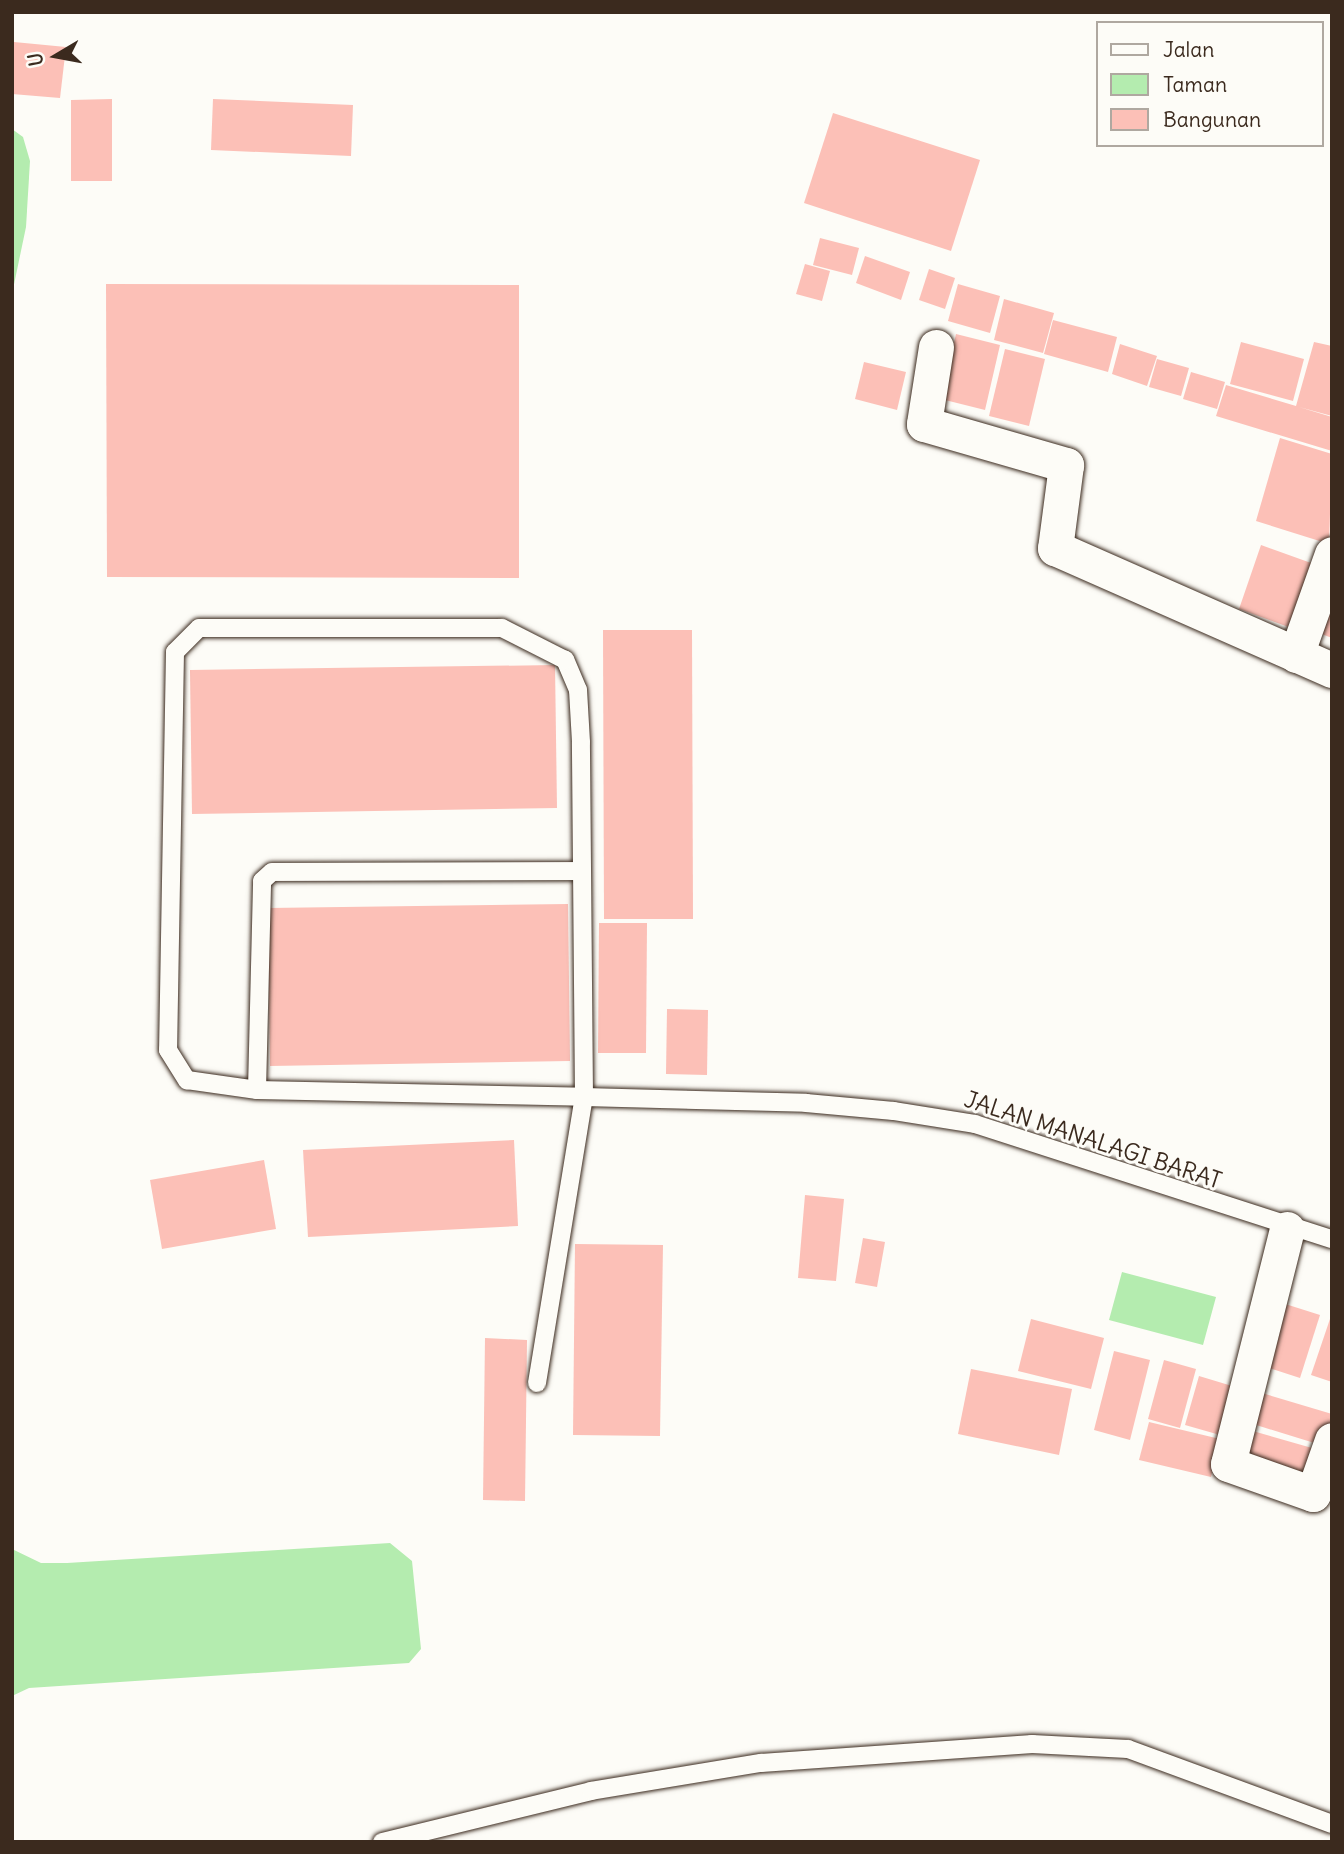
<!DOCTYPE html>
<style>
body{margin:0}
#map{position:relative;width:1344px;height:1854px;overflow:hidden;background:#fdfcf7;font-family:Delius,sans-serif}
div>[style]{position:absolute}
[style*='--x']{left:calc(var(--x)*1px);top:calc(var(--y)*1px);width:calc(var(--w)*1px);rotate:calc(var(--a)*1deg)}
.green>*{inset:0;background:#b4ecaf}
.building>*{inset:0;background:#fcc0b7}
.roads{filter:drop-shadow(0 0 2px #3b2a1e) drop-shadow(0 0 2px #3b2a1e)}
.lane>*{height:18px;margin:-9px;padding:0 9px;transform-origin:9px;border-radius:9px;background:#fdfcf7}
.street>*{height:35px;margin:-17.5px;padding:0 17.5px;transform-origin:17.5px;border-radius:17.5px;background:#fdfcf7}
span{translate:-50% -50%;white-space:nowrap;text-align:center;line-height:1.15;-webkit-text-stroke:6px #fdfcf7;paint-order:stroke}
.street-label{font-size:23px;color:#3b2a1e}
.frame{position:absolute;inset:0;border:14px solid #3b2a1e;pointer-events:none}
.legend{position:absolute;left:1096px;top:21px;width:228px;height:126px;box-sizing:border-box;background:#fdfcf7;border:2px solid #afa8a0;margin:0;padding:9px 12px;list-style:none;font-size:21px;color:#3b2a1e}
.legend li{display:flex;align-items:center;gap:14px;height:35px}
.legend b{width:35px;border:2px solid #afa8a0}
.north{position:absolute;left:21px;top:21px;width:70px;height:70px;-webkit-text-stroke:5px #fdfcf7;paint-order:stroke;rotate:260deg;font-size:19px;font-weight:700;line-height:28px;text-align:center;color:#3b2a1e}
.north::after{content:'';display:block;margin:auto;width:24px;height:32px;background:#3b2a1e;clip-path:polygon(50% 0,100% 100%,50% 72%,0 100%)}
</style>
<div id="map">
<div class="green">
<div style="clip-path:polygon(12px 129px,23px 137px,30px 161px,26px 227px,12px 294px)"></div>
<div style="clip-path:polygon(1122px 1272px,1216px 1297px,1203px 1345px,1109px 1320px)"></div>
<div style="clip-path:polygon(390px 1543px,412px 1561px,421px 1649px,409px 1663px,29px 1688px,12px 1696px,12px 1549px,41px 1563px,67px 1563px)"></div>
</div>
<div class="building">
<div style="clip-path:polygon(14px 42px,66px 47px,60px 98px,12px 94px)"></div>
<div style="clip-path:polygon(112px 99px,112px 181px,71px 181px,71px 100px)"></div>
<div style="clip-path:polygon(213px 99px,353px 105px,351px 156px,211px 150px)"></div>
<div style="clip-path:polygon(833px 113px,980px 160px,951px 251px,804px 203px)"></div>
<div style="clip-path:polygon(820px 238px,859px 248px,852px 275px,813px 265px)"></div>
<div style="clip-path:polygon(865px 256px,910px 272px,901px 300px,856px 283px)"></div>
<div style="clip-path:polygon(805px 264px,830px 271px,822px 301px,796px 294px)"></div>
<div style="clip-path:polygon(929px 269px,955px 278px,945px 309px,919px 300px)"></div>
<div style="clip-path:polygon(106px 284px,519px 285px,519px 578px,107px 577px)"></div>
<div style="clip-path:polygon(958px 284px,1000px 296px,990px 333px,948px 321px)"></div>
<div style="clip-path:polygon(1004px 299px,1054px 313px,1043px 353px,994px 340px)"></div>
<div style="clip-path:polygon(1053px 320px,1117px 337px,1108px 372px,1044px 354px)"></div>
<div style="clip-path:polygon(956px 334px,1000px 345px,985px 410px,941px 399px)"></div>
<div style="clip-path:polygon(1241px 342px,1304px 359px,1293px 401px,1230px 384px)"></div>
<div style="clip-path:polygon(1314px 342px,1332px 346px,1332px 416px,1299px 407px,1332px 417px,1332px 451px,1216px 416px,1226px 385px,1296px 406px)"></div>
<div style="clip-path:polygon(1120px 344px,1157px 356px,1147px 386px,1112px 374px)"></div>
<div style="clip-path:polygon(1005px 349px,1045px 359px,1029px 426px,989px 416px)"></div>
<div style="clip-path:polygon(1157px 359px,1189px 368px,1181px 396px,1149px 387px)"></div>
<div style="clip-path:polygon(864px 362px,906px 372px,897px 410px,855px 399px)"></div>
<div style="clip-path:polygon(1191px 372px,1225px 382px,1217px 409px,1183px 399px)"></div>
<div style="clip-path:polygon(1280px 438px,1332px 454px,1329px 544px,1256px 521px)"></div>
<div style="clip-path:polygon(1261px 545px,1325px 568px,1302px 632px,1239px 609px)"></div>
<div style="clip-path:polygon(1332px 603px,1332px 638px,1319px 633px)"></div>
<div style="clip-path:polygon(603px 630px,692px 630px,693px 919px,604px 919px)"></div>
<div style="clip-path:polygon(555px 665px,557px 808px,192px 814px,190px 670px)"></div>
<div style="clip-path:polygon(568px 904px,570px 1061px,270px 1066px,268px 908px)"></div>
<div style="clip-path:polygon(599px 923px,647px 923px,646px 1053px,598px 1053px)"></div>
<div style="clip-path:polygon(667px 1009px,708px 1010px,707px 1075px,666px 1074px)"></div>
<div style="clip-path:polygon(514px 1140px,518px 1226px,308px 1237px,303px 1150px)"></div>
<div style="clip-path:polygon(264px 1160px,276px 1229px,162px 1249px,150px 1180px)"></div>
<div style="clip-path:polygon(805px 1195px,844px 1199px,836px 1281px,798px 1278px)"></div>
<div style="clip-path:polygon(863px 1238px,885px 1242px,877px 1287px,855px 1283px)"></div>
<div style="clip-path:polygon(575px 1244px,663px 1245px,660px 1436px,573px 1435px)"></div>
<div style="clip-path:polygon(1279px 1302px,1320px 1315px,1300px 1378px,1260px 1365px)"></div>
<div style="clip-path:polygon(1331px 1316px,1332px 1316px,1332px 1382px,1311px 1375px)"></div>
<div style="clip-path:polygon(1031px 1319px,1104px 1338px,1091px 1389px,1018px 1371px)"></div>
<div style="clip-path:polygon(485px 1338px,527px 1340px,525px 1501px,483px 1500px)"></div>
<div style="clip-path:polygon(1114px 1351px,1150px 1360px,1130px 1440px,1094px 1430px)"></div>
<div style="clip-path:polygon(1164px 1360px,1196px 1369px,1180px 1428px,1148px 1419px)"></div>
<div style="clip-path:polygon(971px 1369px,1072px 1389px,1059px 1455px,958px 1434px)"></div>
<div style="clip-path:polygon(1199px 1376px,1242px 1389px,1227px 1437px,1185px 1425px)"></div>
<div style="clip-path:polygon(1262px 1393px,1332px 1414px,1324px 1446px,1253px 1424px)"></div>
<div style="clip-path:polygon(1149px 1422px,1220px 1439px,1211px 1477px,1139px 1460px)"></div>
<div style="clip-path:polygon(1246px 1429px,1319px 1450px,1311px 1479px,1238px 1458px)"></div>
</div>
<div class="roads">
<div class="lane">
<div style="--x:257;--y:1090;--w:209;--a:-88.6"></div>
<div style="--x:262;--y:881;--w:13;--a:-42"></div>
<div style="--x:272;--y:872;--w:310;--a:-0.2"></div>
<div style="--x:537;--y:1383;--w:290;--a:-80.7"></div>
<div style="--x:584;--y:1097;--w:355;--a:-90.5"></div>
<div style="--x:581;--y:742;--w:52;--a:-93.3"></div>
<div style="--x:578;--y:690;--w:33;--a:-113"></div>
<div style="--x:565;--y:660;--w:71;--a:-153.1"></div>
<div style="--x:502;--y:628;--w:303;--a:180"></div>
<div style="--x:199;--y:628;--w:34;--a:135"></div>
<div style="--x:175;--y:652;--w:398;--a:91"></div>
<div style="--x:168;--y:1050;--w:36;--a:58"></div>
<div style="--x:187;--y:1080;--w:71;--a:8.1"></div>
<div style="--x:257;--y:1090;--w:327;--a:1.2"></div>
<div style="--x:584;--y:1097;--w:222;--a:1.5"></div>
<div style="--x:806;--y:1103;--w:88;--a:5.2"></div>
<div style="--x:894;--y:1111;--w:82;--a:9.1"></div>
<div style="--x:975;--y:1124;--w:375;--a:17.9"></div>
<div style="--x:382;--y:1842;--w:215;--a:-13.7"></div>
<div style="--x:591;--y:1791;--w:172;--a:-9.4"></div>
<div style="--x:761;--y:1763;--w:272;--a:-4"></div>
<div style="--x:1032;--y:1744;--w:96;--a:3"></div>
<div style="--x:1128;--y:1749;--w:217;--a:20.2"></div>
</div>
<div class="street">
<div style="--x:936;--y:347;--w:78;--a:98.9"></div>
<div style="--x:924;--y:424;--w:148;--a:16.1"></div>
<div style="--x:1066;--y:465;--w:84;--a:97.5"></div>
<div style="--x:1055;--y:548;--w:303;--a:23.8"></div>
<div style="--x:1296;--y:655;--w:107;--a:-70.4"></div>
<div style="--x:1287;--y:1229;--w:242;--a:104.1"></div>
<div style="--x:1228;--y:1464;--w:90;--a:19.4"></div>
<div style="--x:1313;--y:1494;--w:57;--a:-70.6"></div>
</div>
</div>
<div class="street-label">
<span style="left:1093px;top:1140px;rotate:18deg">JALAN MANALAGI BARAT</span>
</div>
<div class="frame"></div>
<ul class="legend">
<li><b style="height:9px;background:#fdfcf7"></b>Jalan</li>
<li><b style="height:19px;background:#b4ecaf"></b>Taman</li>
<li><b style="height:19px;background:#fcc0b7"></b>Bangunan</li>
</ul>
<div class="north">U</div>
</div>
